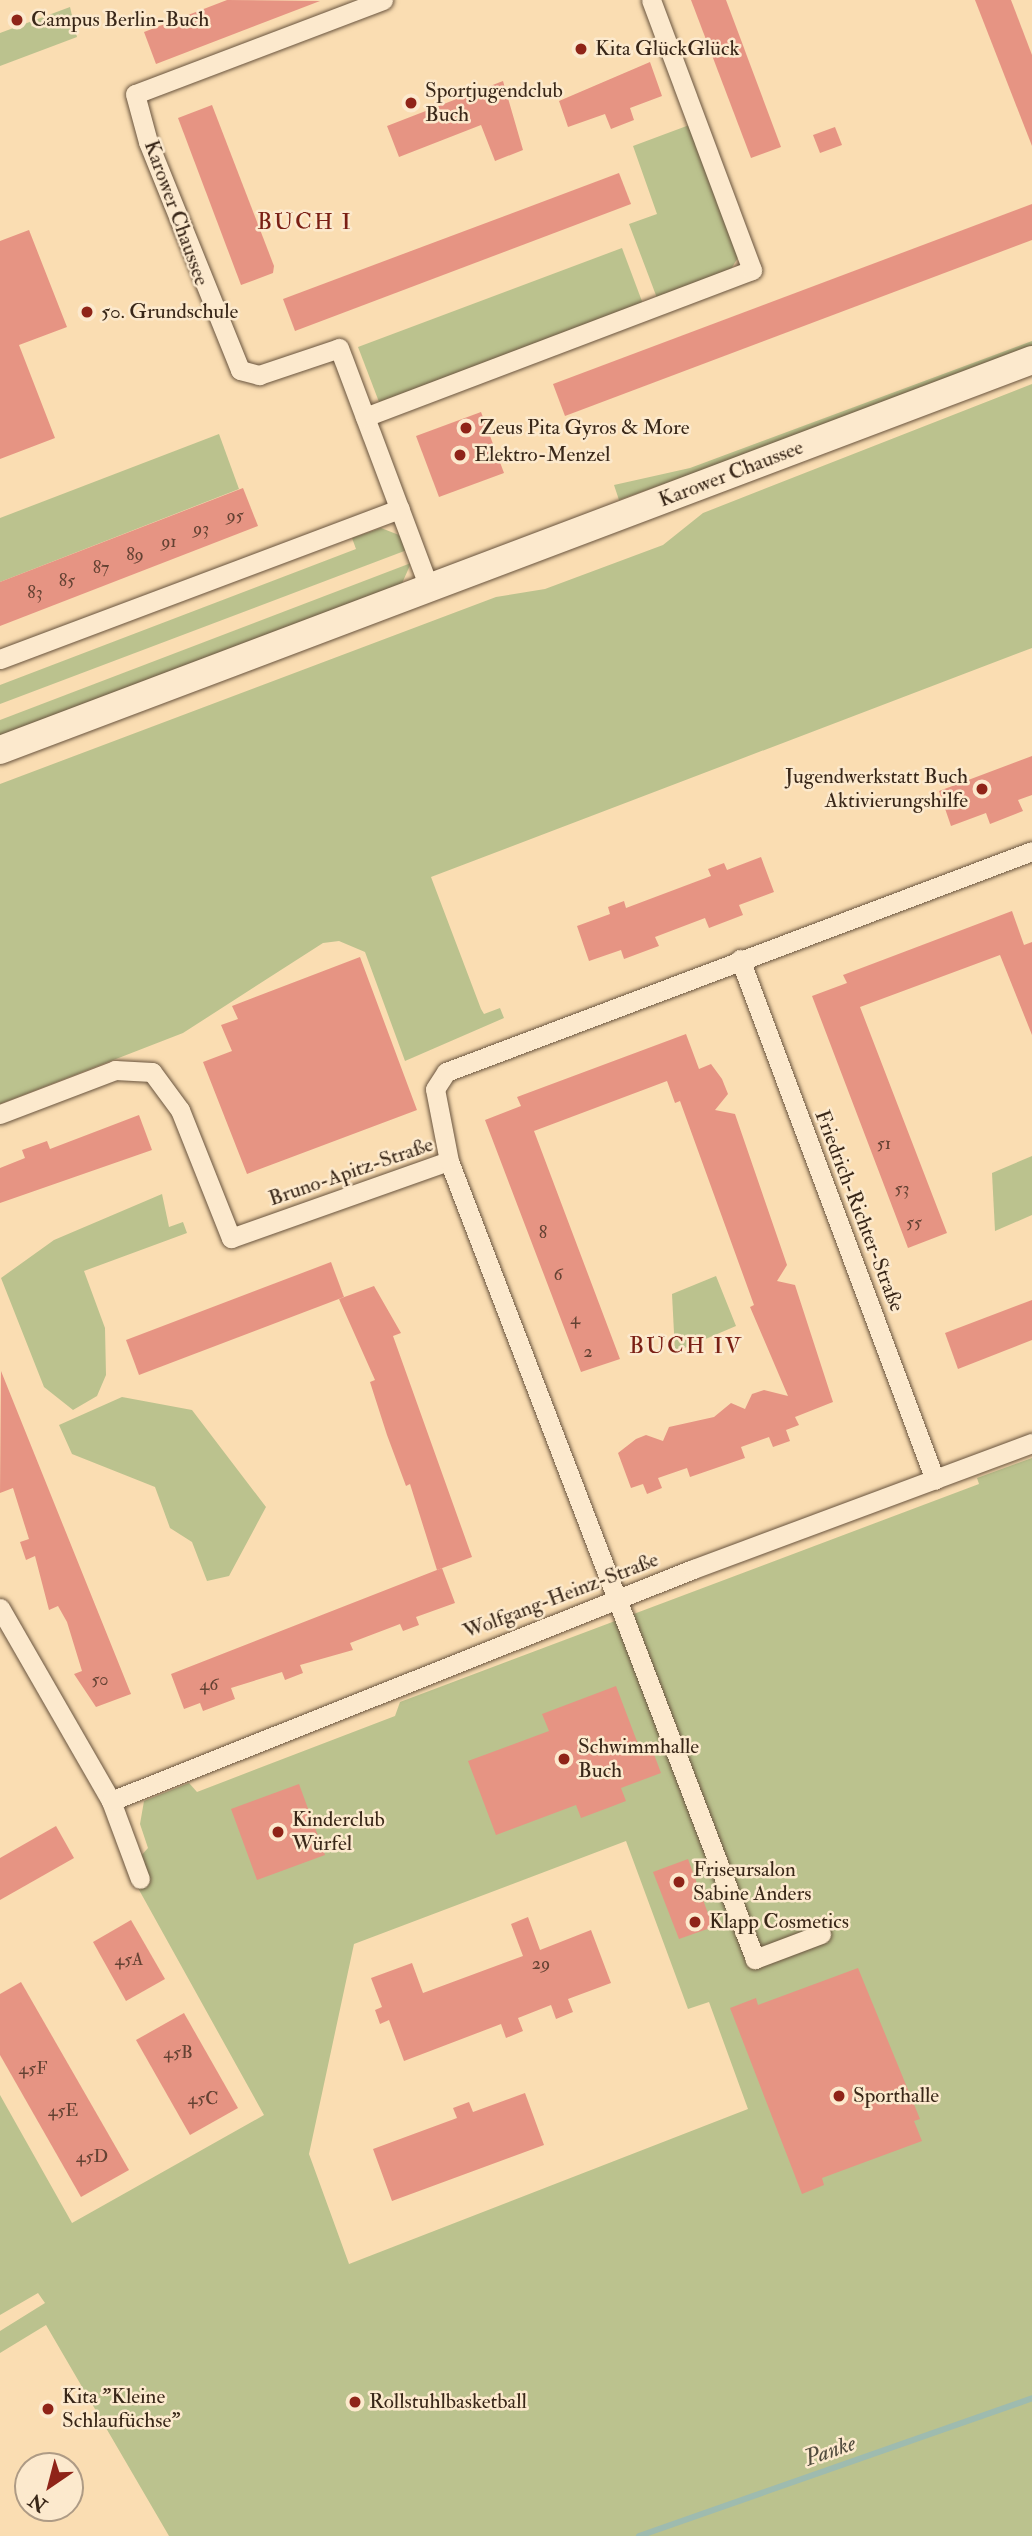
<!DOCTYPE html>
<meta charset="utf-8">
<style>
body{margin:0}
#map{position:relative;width:1032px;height:2536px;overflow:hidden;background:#faddb2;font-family:"IM FELL Double Pica",serif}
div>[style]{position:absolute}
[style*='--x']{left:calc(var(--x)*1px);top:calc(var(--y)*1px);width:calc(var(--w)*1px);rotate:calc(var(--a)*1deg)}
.green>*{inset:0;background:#bbc28e}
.stream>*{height:6px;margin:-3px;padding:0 3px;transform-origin:3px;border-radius:3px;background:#9ebbaf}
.building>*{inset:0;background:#e69483}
.roads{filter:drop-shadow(0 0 2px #69543e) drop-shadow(0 0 2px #69543e)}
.street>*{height:19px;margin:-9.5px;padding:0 9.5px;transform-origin:9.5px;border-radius:9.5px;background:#fce9cd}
.secondary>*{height:28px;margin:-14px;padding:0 14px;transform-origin:14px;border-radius:14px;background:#fce9cd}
.dots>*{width:19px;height:19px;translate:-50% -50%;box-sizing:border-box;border:4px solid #fce9cd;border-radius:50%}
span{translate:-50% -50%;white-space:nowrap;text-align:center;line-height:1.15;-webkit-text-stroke:5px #fce9cd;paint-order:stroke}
.number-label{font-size:18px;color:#644233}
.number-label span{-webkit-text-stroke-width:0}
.poi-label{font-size:21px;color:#392718}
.left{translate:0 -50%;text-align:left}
.right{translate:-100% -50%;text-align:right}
.street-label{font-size:21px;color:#392718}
.neighbourhood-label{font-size:23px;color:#7a1f14;letter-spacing:2px}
.water-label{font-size:23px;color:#524c3e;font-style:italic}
.north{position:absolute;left:14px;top:2452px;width:70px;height:70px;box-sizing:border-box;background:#fce9cd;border:2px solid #ae9b85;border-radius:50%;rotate:215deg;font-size:19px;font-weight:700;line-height:28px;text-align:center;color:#392718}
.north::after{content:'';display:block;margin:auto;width:24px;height:32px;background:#8f2418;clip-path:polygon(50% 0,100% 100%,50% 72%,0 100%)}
</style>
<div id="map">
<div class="green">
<div style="clip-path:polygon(70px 7px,77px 37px,0 66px,0 33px)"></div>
<div style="clip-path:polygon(692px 124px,739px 256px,731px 269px,657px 298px,629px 224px,657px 214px,633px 146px)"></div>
<div style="clip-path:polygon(622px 248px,643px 304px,379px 402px,358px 347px)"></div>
<div style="clip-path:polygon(1032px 341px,1032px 352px,619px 500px,614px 485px,690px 468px)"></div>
<div style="clip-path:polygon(1032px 384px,1032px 648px,431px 877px,481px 1009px,484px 1014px,500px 1008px,504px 1018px,405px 1061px,365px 952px,339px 941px,323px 943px,183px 1033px,0 1104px,0 784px,496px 597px,545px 589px,663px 545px,703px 513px)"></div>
<div style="clip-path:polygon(219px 434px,239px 489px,0 582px,0 518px)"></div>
<div style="clip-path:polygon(381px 528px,399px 535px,407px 550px,0 704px,0 685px,356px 549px,352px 538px)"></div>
<div style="clip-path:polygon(411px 563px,400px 588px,0 739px,0 720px)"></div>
<div style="clip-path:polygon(1032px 1156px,1032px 1215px,995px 1231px,992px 1173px)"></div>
<div style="clip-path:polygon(162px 1194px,169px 1227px,183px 1222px,187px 1233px,84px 1271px,105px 1328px,106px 1375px,97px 1396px,73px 1410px,44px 1387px,1px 1278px,54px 1240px)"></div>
<div style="clip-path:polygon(716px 1276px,736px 1326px,675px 1352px,672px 1294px)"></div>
<div style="clip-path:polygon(122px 1397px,192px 1410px,266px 1507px,229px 1576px,207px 1581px,192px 1542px,170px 1528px,155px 1487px,72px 1454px,59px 1425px)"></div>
<div style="clip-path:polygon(evenodd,1032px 1458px,1032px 2536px,169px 2536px,46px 2325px,0 2353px,0 2331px,45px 2303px,38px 2293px,0 2315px,0 2095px,72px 2223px,264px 2115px,128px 1870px,148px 1848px,140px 1824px,144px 1801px,189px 1783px,197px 1792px,395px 1716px,400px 1702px,979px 1484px,977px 1478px,1032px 1458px,626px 1841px,688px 2009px,709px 2002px,748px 2109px,349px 2264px,309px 2154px,354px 1944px,626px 1841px)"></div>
</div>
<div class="stream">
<div style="--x:639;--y:2536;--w:417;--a:-19.3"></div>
</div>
<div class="building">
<div style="clip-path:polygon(227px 0,320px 1px,156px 64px,144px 32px)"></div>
<div style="clip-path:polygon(691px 0,726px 0,781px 147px,751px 158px)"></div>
<div style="clip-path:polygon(975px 0,1011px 0,1032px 55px,1032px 146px)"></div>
<div style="clip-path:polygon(650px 62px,662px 96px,630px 108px,634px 120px,611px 129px,605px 114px,568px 127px,559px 101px)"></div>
<div style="clip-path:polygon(503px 81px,523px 150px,495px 161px,481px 125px,399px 157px,387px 126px)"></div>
<div style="clip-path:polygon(212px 105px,274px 266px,273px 273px,241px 285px,178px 118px)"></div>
<div style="clip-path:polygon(835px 127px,842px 145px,820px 153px,813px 135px)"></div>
<div style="clip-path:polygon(619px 173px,631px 204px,295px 331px,283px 299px)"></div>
<div style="clip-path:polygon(1032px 204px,1032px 240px,565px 416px,553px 384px)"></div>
<div style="clip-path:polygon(29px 230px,67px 327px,19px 345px,55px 438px,0 459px,0 241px)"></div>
<div style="clip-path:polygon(481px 412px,504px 473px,439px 497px,416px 436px)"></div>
<div style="clip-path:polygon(243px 488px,258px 526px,0 626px,0 582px)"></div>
<div style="clip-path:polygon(1032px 756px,1032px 795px,1018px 800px,1023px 811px,990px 824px,986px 813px,951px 826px,939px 791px)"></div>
<div style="clip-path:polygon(761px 857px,774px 892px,739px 905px,743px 915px,709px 928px,705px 918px,655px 937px,659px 946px,624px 959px,621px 950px,589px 961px,577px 926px,610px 914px,608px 907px,624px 901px,626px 908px,711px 876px,708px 869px,724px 863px,727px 870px)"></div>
<div style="clip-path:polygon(1012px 911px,1024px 945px,1032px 942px,1032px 1035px,1000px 955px,860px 1007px,947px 1233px,908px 1248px,812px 996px,847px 983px,843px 975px)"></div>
<div style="clip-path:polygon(360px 957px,417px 1110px,247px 1174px,203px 1062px,232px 1051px,221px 1025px,238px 1019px,232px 1006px)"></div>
<div style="clip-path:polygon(686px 1034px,699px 1069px,711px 1064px,722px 1079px,728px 1094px,715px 1110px,735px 1114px,787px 1265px,777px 1281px,795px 1285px,833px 1402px,795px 1417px,799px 1425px,786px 1430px,790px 1441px,773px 1447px,769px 1437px,741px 1447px,745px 1458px,690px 1477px,687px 1468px,658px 1478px,662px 1488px,647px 1494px,643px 1484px,631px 1488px,618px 1453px,636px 1439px,646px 1435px,663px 1441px,669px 1427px,714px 1417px,731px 1403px,745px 1409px,752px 1394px,764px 1390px,788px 1396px,750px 1307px,754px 1305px,680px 1101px,675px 1103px,667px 1081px,534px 1131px,620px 1359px,581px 1372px,485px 1120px,521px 1106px,517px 1097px)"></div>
<div style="clip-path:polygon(139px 1115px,152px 1150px,0 1203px,0 1168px,25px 1158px,22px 1150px,47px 1141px,50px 1149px)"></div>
<div style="clip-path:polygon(331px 1262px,344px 1297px,139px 1375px,126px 1340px)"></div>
<div style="clip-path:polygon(374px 1286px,401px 1333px,393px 1336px,472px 1557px,437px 1570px,410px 1484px,406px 1486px,387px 1435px,370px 1382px,375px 1380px,339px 1299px)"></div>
<div style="clip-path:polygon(1032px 1300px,1032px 1340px,958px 1369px,945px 1333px)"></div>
<div style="clip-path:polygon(1px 1371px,131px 1694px,96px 1707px,74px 1674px,82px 1671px,67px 1622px,58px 1606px,49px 1610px,35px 1556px,26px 1560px,20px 1542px,29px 1539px,13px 1488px,0 1493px)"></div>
<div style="clip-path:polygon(442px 1568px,455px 1603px,416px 1617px,419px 1625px,403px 1631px,400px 1624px,350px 1643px,353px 1650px,300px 1665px,303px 1673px,285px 1680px,282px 1672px,231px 1688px,235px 1699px,203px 1711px,200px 1703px,184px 1709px,171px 1674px)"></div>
<div style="clip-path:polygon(616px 1686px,641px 1752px,652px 1749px,661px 1773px,621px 1788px,626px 1801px,613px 1806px,581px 1818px,576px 1805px,496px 1835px,468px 1761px,549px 1731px,542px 1714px)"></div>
<div style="clip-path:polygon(299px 1784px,325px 1855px,257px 1880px,231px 1809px)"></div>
<div style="clip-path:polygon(56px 1826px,74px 1858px,0 1900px,0 1858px)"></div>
<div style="clip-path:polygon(688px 1859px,713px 1927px,679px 1939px,653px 1872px)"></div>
<div style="clip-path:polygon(528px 1917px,540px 1950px,591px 1930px,611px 1983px,568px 1999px,573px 2012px,556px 2019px,551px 2005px,518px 2018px,523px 2031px,506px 2038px,501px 2024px,404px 2061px,389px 2020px,380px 2024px,375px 2010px,382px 2007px,371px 1978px,412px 1963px,423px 1993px,523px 1956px,511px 1924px)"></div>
<div style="clip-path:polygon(131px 1920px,165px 1979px,126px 2001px,93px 1942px)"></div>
<div style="clip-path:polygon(858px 1968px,920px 2119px,914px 2121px,922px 2141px,822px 2178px,824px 2185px,802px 2194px,730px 2008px,756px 1998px,758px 2005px)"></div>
<div style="clip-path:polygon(21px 1982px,129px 2170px,81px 2197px,0 2055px,0 1994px)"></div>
<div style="clip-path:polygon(184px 2013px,238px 2108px,190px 2135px,136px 2040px)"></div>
<div style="clip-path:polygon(525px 2093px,544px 2145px,392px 2201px,373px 2149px,457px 2118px,453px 2108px,469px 2102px,473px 2112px)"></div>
</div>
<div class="roads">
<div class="street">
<div style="--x:383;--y:0;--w:265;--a:159.2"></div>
<div style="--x:135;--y:94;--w:50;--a:74.8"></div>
<div style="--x:148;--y:142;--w:246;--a:68"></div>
<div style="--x:240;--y:370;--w:20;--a:15"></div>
<div style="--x:259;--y:375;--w:84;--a:-18.6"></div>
<div style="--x:339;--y:348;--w:255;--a:69.4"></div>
<div style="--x:365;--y:417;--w:414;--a:-20.8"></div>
<div style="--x:752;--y:270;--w:288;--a:-110.5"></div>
<div style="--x:0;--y:659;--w:427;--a:-20.6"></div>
<div style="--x:740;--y:959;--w:556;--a:69.48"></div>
<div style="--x:0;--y:1114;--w:123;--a:-20.9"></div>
<div style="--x:115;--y:1070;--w:37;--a:3"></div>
<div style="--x:152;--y:1072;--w:47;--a:53.6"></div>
<div style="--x:180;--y:1110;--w:138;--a:68.3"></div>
<div style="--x:231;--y:1238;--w:231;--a:-19.5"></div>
<div style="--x:0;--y:1608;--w:223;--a:60.1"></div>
<div style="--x:111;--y:1801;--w:83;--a:69.6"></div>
<div style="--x:111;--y:1801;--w:627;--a:-21.73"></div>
<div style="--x:693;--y:1569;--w:362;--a:-20.4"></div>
<div style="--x:821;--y:1934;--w:71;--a:159.3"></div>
<div style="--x:755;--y:1959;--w:855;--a:-110.98"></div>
<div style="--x:449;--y:1161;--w:73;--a:-101"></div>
<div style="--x:435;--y:1089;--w:20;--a:-57"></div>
<div style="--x:446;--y:1072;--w:626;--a:-20.66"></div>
</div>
<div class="secondary">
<div style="--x:0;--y:750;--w:1103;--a:-20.7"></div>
</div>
</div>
<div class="dots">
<div style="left:17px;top:20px;background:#8f2418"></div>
<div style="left:581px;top:49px;background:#8f2418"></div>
<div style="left:411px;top:103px;background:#8f2418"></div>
<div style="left:87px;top:312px;background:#8f2418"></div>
<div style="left:466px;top:428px;background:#8f2418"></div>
<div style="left:460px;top:455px;background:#8f2418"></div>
<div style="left:982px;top:789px;background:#8f2418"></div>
<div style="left:564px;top:1759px;background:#8f2418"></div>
<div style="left:278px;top:1832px;background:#8f2418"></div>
<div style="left:679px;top:1882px;background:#8f2418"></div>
<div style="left:695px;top:1922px;background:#8f2418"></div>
<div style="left:839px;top:2096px;background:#8f2418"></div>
<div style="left:355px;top:2402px;background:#8f2418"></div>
<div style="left:48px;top:2409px;background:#8f2418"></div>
</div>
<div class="number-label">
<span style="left:235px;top:516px">95</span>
<span style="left:201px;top:529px">93</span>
<span style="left:169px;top:542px">91</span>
<span style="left:135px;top:555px">89</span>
<span style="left:101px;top:568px">87</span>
<span style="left:67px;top:581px">85</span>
<span style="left:35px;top:593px">83</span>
<span style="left:884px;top:1144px">51</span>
<span style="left:902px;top:1189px">53</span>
<span style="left:914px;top:1223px">55</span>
<span style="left:543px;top:1233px">8</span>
<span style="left:558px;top:1275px">6</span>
<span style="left:575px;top:1319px">4</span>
<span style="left:588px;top:1352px">2</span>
<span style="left:100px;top:1680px">50</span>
<span style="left:209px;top:1685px">46</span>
<span style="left:129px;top:1960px">45A</span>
<span style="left:541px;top:1964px">29</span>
<span style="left:178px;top:2053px">45B</span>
<span style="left:33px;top:2069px">45F</span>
<span style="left:203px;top:2099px">45C</span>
<span style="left:63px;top:2111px">45E</span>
<span style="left:92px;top:2157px">45D</span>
</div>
<div class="poi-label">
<span class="left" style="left:31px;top:20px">Campus Berlin-Buch</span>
<span class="left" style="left:595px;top:49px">Kita GlückGlück</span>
<span class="left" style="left:425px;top:103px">Sportjugendclub<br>Buch</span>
<span class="left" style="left:101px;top:312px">50. Grundschule</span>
<span class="left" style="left:480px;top:428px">Zeus Pita Gyros &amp; More</span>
<span class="left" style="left:474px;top:455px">Elektro-Menzel</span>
<span class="right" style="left:968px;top:789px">Jugendwerkstatt Buch<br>Aktivierungshilfe</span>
<span class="left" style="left:578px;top:1759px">Schwimmhalle<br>Buch</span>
<span class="left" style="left:292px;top:1832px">Kinderclub<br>Würfel</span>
<span class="left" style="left:693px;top:1882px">Friseursalon<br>Sabine Anders</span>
<span class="left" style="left:709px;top:1922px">Klapp Cosmetics</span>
<span class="left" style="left:853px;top:2096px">Sporthalle</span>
<span class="left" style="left:62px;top:2409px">Kita "Kleine<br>Schlaufüchse"</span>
<span class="left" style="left:369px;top:2402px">Rollstuhlbasketball</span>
</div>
<div class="street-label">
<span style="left:176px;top:213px;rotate:70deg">Karower Chaussee</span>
<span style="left:731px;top:474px;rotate:-21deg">Karower Chaussee</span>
<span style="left:351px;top:1172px;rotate:-19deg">Bruno-Apitz-Straße</span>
<span style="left:859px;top:1211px;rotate:69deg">Friedrich-Richter-Straße</span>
<span style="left:561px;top:1596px;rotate:-21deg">Wolfgang-Heinz-Straße</span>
</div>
<div class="neighbourhood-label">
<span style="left:305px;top:222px">BUCH I</span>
<span style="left:686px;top:1346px">BUCH IV</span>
</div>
<div class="water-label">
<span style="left:830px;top:2451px;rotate:-19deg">Panke</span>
</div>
<div class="north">N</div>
</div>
